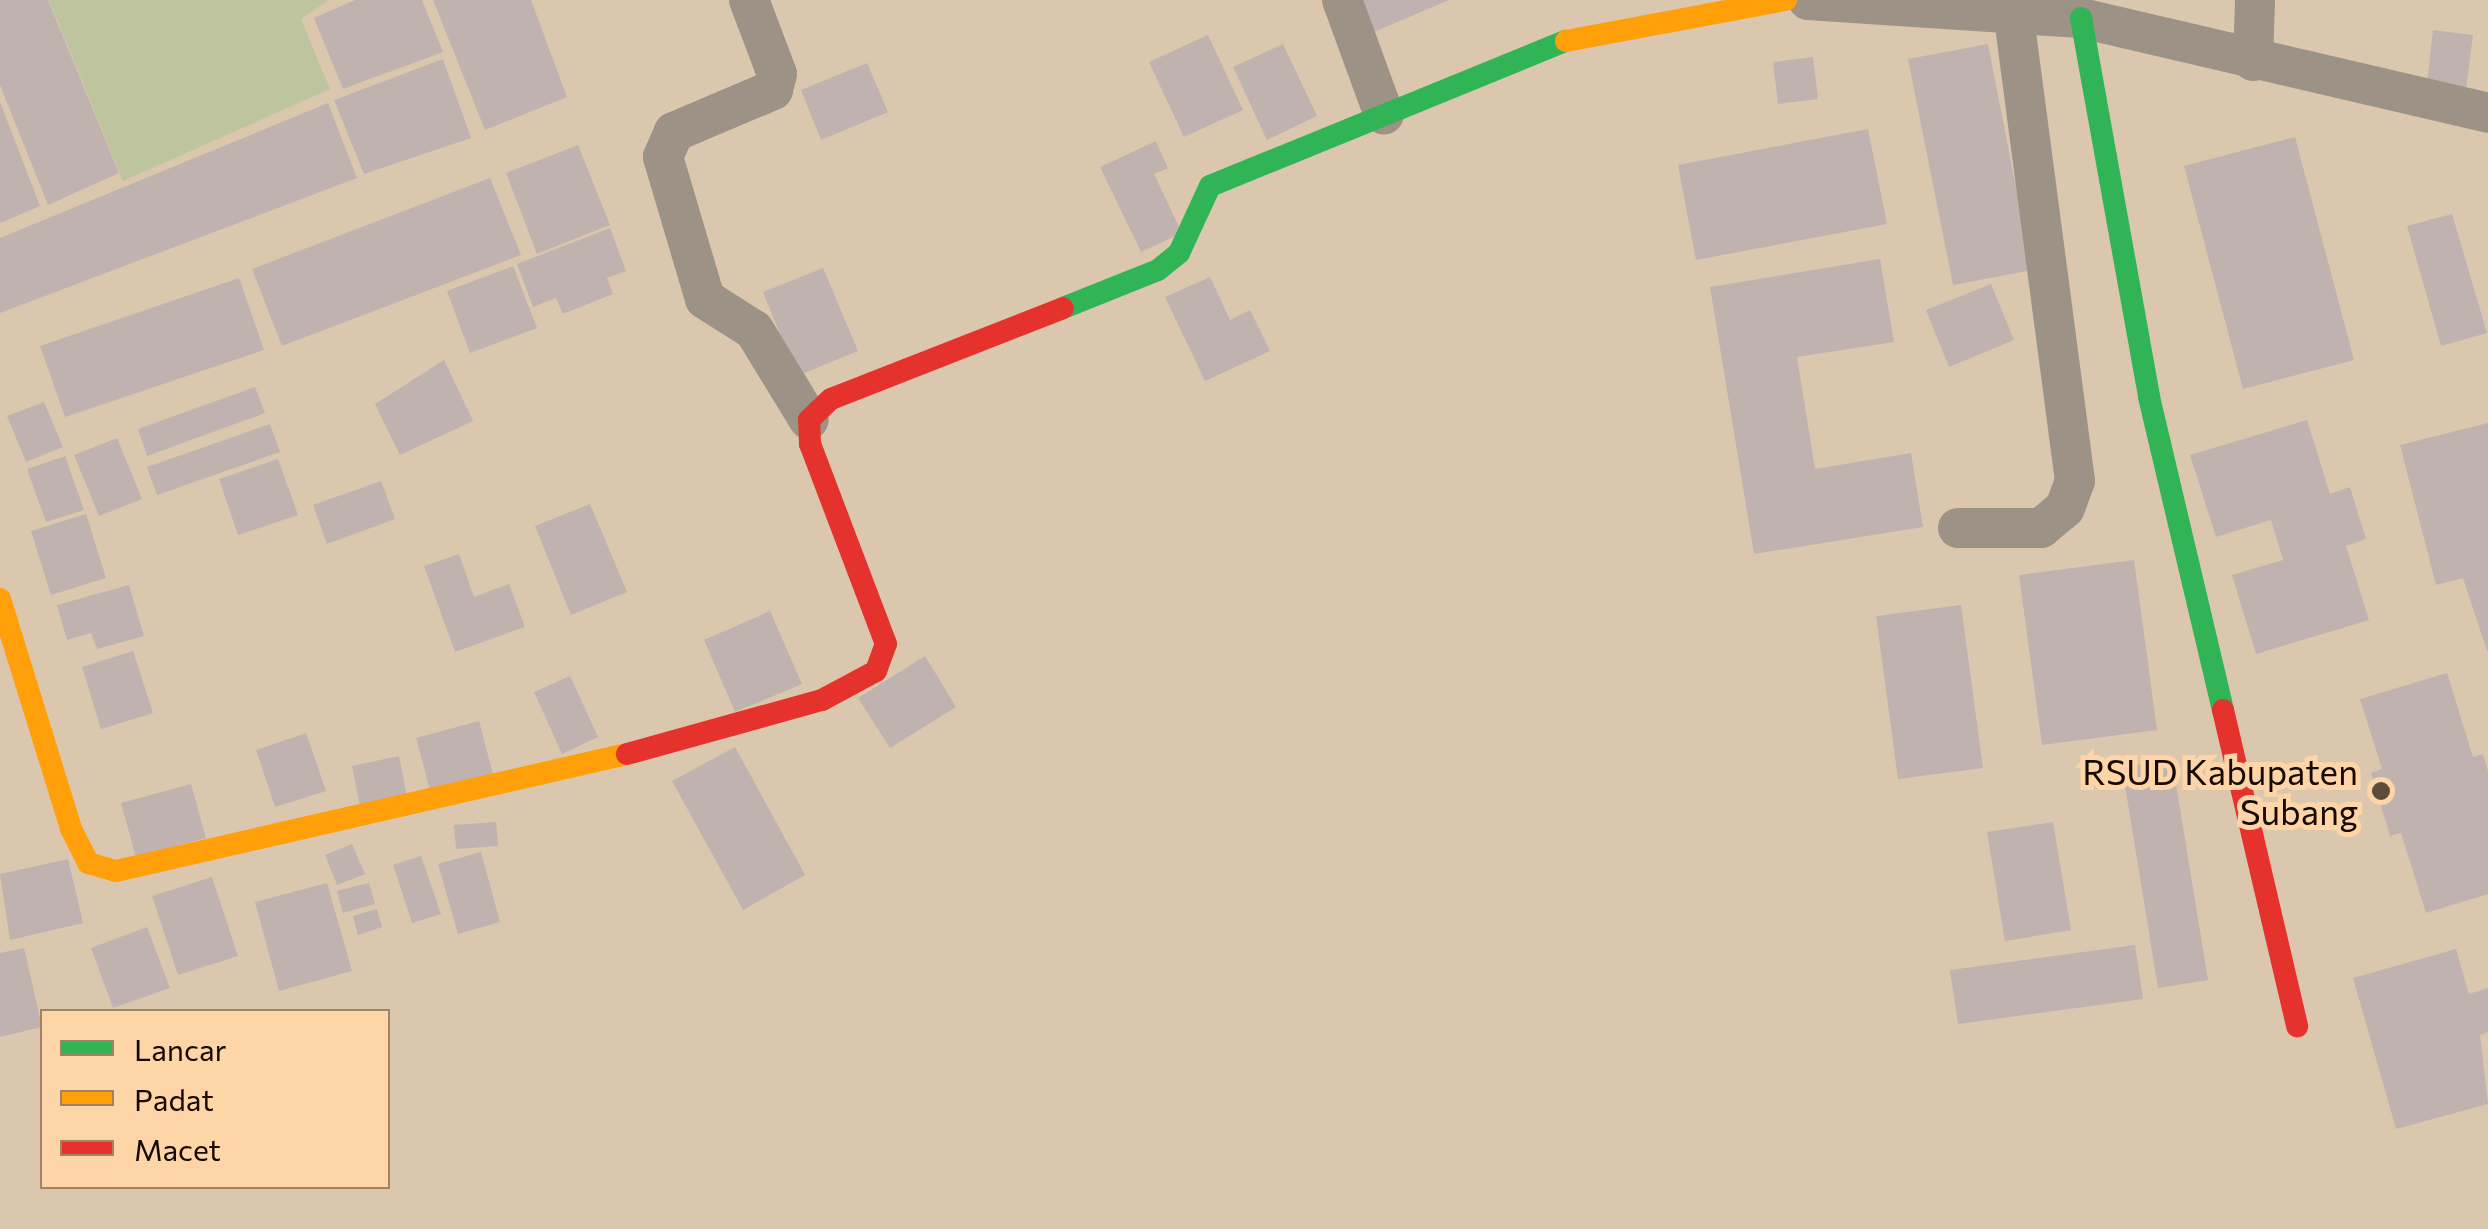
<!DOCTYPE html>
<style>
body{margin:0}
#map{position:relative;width:2488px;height:1229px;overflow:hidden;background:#dbc7ae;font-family:Commissioner,sans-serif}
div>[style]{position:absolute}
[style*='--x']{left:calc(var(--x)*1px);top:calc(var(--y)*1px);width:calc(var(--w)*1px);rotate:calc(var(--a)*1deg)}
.green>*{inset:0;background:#bec49e}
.building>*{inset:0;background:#c0b2af}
.street>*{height:40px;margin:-20px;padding:0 20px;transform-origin:20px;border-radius:20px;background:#9c9286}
.fast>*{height:22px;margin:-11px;padding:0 11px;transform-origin:11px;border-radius:11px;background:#30b455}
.slow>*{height:22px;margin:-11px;padding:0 11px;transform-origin:11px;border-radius:11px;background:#ff9f0a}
.jam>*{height:22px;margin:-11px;padding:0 11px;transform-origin:11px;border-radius:11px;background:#e5322d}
.dots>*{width:28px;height:28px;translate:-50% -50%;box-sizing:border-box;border:5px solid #fdd5a6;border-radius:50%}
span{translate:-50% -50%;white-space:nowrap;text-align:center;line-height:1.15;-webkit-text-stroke:10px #fdd5a6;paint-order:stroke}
.poi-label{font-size:35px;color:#160900}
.right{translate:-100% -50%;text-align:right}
.legend{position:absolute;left:40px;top:1009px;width:350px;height:180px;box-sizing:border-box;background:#fdd5a6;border:2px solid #a18364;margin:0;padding:12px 18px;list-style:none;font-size:30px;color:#160900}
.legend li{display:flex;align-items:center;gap:20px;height:50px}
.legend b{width:50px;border:2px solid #a18364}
</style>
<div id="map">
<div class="green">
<div style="clip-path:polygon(49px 0,329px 0,301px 19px,330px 89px,123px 181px)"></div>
</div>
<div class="building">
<div style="clip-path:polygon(0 0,48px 0,119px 173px,48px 205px,0 85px)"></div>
<div style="clip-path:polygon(355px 0,422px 0,443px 52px,343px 89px,314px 18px)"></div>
<div style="clip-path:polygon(433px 0,531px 0,567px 97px,485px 130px)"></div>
<div style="clip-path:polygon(1352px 0,1449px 0,1367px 35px)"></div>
<div style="clip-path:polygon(2433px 30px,2473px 35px,2466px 89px,2427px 84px)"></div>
<div style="clip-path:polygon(1208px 35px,1243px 110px,1184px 137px,1149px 62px)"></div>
<div style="clip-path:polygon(1283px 44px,1317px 116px,1267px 140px,1233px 67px)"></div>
<div style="clip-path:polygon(1988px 44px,2032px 270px,1953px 285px,1908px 59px)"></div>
<div style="clip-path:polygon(1813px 57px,1818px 99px,1778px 104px,1773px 62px)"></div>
<div style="clip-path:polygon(443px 59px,471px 138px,364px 174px,334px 100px)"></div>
<div style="clip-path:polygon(867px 63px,888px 112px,821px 140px,801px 90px)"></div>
<div style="clip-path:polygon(0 102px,40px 206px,0 223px)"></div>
<div style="clip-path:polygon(328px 103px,357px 178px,0 313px,0 238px)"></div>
<div style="clip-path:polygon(1868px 129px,1887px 224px,1696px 260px,1678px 165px)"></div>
<div style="clip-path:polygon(2295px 137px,2354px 360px,2243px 389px,2184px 166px)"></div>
<div style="clip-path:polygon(1156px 141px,1168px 168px,1154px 174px,1182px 233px,1141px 252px,1100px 167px)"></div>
<div style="clip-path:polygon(578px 145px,610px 225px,537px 254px,506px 173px)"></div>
<div style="clip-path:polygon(490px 178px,521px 255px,282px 346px,252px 269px)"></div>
<div style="clip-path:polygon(2452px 214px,2487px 333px,2441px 346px,2407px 226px)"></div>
<div style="clip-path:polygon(610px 228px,626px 271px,607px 278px,613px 294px,563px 314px,556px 298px,533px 307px,517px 264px)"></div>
<div style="clip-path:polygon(1880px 259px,1894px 342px,1797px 357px,1815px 469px,1911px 453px,1923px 527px,1754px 554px,1710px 287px)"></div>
<div style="clip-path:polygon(513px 266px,537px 328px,470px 353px,447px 291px)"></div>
<div style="clip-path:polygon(823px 268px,858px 351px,797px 376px,763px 292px)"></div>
<div style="clip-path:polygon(1210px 277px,1230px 320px,1250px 310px,1270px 351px,1205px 381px,1165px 297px)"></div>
<div style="clip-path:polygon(239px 278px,264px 350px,65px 417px,40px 346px)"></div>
<div style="clip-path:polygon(1991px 284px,2014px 340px,1949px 367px,1926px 310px)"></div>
<div style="clip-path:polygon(444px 360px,473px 421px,400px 455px,375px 404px)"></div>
<div style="clip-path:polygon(255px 387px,265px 413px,147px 456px,138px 429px)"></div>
<div style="clip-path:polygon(44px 402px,63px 447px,26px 462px,7px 416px)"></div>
<div style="clip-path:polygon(2307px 420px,2330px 494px,2350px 487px,2366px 539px,2346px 546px,2369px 620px,2256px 654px,2232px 575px,2283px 560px,2271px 520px,2216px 537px,2190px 455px)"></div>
<div style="clip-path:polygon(2488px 423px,2488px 651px,2487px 651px,2463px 578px,2436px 585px,2400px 445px)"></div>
<div style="clip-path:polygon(270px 424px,280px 452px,157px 495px,147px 467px)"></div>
<div style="clip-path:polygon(117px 438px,142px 499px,99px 516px,74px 455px)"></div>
<div style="clip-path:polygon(65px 456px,84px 510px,46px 522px,27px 469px)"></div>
<div style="clip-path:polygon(278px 459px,298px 515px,238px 535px,219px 479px)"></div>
<div style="clip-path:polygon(381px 481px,395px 519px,327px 544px,313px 505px)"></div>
<div style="clip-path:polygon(590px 504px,627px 592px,571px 615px,535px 526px)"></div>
<div style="clip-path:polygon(86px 514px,106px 578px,51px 595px,31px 531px)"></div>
<div style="clip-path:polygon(459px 554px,474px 597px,509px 584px,525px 627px,455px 652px,424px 566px)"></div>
<div style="clip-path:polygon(2134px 560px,2157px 730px,2042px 745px,2019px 575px)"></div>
<div style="clip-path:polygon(129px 585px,144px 636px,97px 649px,91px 633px,67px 640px,57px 605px)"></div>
<div style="clip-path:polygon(1961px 605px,1983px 768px,1898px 779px,1876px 616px)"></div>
<div style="clip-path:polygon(770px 611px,802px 684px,735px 712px,704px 640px)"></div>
<div style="clip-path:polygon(133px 651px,153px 713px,101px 729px,82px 667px)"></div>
<div style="clip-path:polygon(925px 656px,956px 707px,890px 748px,858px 698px)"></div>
<div style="clip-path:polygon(2447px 673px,2473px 757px,2483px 754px,2488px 771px,2488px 894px,2426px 913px,2401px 833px,2390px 836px,2371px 773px,2382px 769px,2360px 699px)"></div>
<div style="clip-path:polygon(570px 676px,598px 737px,562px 754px,534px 692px)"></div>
<div style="clip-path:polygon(479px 721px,493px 774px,430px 790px,416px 738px)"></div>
<div style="clip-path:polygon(306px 733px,326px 791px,275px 807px,256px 750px)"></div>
<div style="clip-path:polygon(735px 747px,805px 875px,743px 910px,672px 781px)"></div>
<div style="clip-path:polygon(399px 756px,407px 797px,360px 806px,352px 766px)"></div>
<div style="clip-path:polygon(2172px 760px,2208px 980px,2158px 988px,2122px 767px)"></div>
<div style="clip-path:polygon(191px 784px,206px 838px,136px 857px,121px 803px)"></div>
<div style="clip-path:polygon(496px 822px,498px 846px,456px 849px,454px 825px)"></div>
<div style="clip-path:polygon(2053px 822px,2071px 930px,2005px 941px,1987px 832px)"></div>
<div style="clip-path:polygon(352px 844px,365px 874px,337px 885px,325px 855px)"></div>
<div style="clip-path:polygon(481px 852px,500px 922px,458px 934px,438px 864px)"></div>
<div style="clip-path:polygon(421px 856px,441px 914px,412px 923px,393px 865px)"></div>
<div style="clip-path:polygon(68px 859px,83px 923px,10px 940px,0 874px)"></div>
<div style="clip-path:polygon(212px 877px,238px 956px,178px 975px,152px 896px)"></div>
<div style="clip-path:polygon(327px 883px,352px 971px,279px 991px,255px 902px)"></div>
<div style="clip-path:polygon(369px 883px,375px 904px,343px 913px,337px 891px)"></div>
<div style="clip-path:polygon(377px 909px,382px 927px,358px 935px,353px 916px)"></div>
<div style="clip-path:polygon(147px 927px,170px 988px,113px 1008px,91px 948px)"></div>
<div style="clip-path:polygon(2135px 945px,2143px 999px,1958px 1024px,1950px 970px)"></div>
<div style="clip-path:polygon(24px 948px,42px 1027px,0 1037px,0 953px)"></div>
<div style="clip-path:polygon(2456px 949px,2469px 994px,2488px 988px,2488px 1032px,2480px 1035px,2488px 1104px,2396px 1129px,2353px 978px)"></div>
</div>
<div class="street">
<div style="--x:749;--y:0;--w:79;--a:69.3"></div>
<div style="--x:777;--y:74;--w:16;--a:104"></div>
<div style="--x:773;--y:90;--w:108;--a:157"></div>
<div style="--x:674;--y:132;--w:27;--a:114"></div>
<div style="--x:663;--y:157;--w:148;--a:73.5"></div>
<div style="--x:705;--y:299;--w:58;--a:32.3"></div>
<div style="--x:754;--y:330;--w:105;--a:58.6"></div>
<div style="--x:1342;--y:0;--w:122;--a:69.9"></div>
<div style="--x:1808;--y:0;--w:274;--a:3.8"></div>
<div style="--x:2081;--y:18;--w:418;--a:13.1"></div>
<div style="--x:2253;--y:61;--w:61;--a:-88.1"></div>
<div style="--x:1958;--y:528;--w:83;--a:0"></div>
<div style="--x:2041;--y:528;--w:31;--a:-40"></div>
<div style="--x:2065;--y:508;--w:29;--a:-70"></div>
<div style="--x:2075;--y:481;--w:472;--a:-97.5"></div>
</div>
<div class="fast">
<div style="--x:2081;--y:18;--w:385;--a:79.8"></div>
<div style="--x:2149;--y:397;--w:322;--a:76.7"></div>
<div style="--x:1063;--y:308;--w:102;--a:-21.8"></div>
<div style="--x:1158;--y:270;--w:27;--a:-39"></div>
<div style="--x:1179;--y:253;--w:74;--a:-65.2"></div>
<div style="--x:1210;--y:186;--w:384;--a:-22.2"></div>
</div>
<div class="slow">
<div style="--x:1566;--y:41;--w:224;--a:-10.6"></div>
<div style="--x:0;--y:599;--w:241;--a:72.8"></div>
<div style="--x:71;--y:829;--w:38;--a:63"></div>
<div style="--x:88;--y:863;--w:29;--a:16"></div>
<div style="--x:116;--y:871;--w:524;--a:-12.9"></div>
</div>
<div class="jam">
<div style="--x:2223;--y:710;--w:325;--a:76.8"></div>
<div style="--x:627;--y:754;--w:202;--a:-15.5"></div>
<div style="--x:822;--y:700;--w:61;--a:-28.2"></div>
<div style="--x:876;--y:671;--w:29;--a:-70"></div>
<div style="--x:886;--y:644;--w:214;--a:-110.8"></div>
<div style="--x:810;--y:444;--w:24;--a:-92"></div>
<div style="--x:809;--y:420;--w:30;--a:-44"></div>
<div style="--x:831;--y:399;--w:249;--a:-21.4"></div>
</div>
<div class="dots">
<div style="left:2381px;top:791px;background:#5b4c3d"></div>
</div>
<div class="poi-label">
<span class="right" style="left:2358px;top:791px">RSUD Kabupaten<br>Subang</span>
</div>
<ul class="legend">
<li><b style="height:12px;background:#30b455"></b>Lancar</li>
<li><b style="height:12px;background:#ff9f0a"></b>Padat</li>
<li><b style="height:12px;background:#e5322d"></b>Macet</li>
</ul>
</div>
